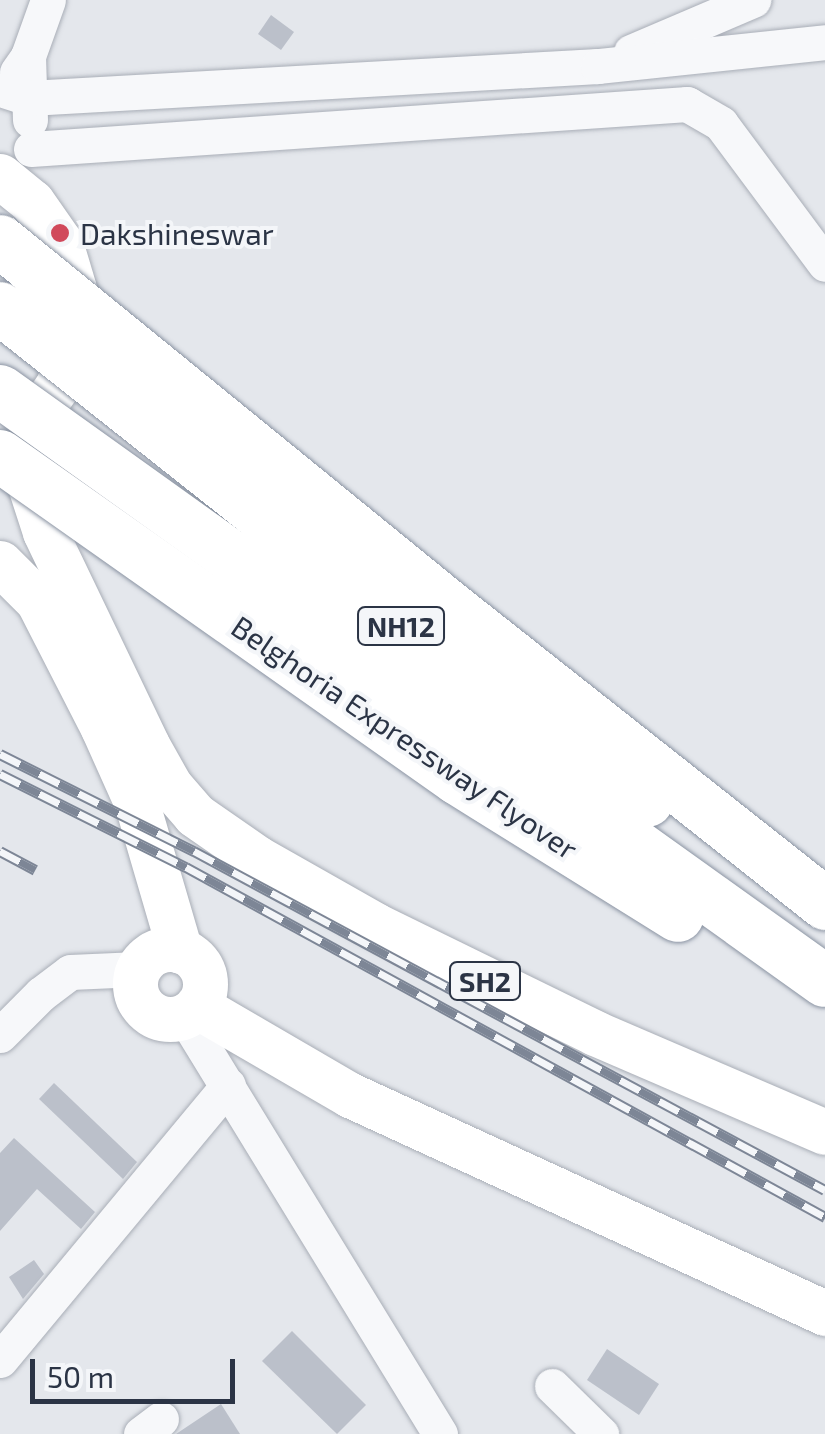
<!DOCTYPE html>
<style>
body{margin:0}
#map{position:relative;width:825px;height:1434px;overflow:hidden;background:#e4e7ec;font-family:"Exo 2",sans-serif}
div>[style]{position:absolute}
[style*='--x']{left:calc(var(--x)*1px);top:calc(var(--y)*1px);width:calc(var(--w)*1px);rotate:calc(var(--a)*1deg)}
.building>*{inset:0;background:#bbc0ca}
.roads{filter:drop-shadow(0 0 2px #a9aeb7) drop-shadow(0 0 2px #a9aeb7)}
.minor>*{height:35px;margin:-17.5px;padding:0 17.5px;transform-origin:17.5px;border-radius:17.5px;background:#f7f8fa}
.major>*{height:45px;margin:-22.5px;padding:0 22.5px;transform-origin:22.5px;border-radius:22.5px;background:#fff}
.major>.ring{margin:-22.5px;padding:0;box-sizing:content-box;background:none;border:45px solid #fff;border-radius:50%}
.rail>*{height:11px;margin-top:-5.5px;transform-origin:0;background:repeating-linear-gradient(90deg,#f4f6f9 0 22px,#7d8696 0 44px);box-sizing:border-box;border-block:2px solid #7d8696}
.bridges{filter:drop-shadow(0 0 2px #8b94a3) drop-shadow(0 0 2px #8b94a3)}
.highway-bridge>*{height:52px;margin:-26px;padding:0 26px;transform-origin:26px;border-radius:26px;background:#fff}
.dots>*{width:28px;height:28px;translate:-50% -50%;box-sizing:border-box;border:5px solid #f4f6f9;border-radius:50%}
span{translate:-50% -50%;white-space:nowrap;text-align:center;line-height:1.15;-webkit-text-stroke:8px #f4f6f9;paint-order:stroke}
.shield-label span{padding:2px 8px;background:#f4f6f9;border:2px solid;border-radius:8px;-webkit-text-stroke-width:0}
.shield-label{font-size:28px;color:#2b3445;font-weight:700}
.poi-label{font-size:30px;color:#2b3445}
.left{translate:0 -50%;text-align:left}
.street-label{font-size:30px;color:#2b3445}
.scale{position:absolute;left:30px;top:1359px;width:205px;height:45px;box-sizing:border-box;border:5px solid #2b3445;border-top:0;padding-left:12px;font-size:30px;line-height:35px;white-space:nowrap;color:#2b3445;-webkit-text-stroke:8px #f4f6f9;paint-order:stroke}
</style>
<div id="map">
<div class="building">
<div style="clip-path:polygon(271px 15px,294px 32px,281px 50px,258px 34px)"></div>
<div style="clip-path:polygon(54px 1083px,137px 1162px,123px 1179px,39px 1099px)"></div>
<div style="clip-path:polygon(14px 1138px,95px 1212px,81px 1229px,37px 1189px,0 1231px,0 1153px)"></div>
<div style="clip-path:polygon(34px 1260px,44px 1274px,23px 1299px,9px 1277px)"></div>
<div style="clip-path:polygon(292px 1331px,366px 1405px,337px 1434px,262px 1361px)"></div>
<div style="clip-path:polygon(607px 1349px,659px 1384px,639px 1415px,587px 1380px)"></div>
<div style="clip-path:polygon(221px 1404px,240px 1434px,176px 1434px)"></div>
</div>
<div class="roads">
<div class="minor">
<div style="--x:631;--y:52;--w:133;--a:-23.1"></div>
<div style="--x:28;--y:56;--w:64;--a:88.2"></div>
<div style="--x:17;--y:72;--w:19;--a:-55"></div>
<div style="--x:28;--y:56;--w:59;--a:-70.3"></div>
<div style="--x:4;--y:90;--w:26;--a:18"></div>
<div style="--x:29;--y:98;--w:570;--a:-3.22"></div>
<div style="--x:598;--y:66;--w:228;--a:-6"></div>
<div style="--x:31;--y:149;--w:658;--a:-3.92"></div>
<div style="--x:687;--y:104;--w:39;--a:30"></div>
<div style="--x:721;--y:124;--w:174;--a:53.4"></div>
<div style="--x:184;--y:1016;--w:490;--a:58.5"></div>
<div style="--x:0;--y:1035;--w:58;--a:-45"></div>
<div style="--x:41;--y:994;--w:36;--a:-37"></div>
<div style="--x:70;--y:972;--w:68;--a:-2.5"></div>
<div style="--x:0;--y:1360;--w:357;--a:-50.3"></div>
<div style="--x:552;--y:1386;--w:69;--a:44.4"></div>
<div style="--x:141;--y:1434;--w:25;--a:-37"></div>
</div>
<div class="major">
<div style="--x:0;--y:176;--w:41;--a:39.1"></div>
<div style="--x:32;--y:202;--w:49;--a:55"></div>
<div style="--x:60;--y:242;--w:49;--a:73.4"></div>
<div style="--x:74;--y:289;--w:49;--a:90"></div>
<div style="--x:74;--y:338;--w:50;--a:108.8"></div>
<div style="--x:58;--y:385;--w:49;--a:125"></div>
<div style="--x:30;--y:425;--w:26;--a:144"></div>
<div style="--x:30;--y:425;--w:45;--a:96.3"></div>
<div style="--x:25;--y:470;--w:65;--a:72.1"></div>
<div style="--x:45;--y:532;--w:236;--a:64.4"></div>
<div style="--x:147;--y:745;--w:47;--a:60.7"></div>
<div style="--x:170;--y:786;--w:38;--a:49"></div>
<div style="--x:195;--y:815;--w:75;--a:34.7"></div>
<div style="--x:257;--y:858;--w:136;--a:29.6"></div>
<div style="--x:375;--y:925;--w:245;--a:26.1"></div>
<div style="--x:595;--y:1033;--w:250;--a:23.3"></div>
<div style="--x:0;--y:563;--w:54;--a:45"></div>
<div style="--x:38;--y:601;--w:143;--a:62.9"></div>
<div style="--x:103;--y:728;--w:83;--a:65.9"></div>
<div style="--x:137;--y:804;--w:153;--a:73.7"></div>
<div class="ring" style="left:135px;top:949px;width:25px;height:25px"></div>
<div style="--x:197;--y:1006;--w:177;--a:30.2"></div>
<div style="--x:350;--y:1095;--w:523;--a:24.65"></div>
</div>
</div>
<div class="rail">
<div style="--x:0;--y:754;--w:217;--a:26.6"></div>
<div style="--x:194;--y:851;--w:716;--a:28.25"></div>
<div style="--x:0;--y:774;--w:208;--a:26.6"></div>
<div style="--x:186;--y:867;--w:729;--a:28.71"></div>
<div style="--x:0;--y:851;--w:40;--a:28"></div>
</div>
<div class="bridges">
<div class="highway-bridge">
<div style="--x:0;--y:241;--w:583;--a:39.15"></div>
<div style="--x:452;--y:609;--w:476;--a:38.3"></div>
<div style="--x:0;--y:308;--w:598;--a:38.35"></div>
<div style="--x:469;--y:679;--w:216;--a:34.4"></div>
<div style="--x:0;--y:391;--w:1014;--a:35.57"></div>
<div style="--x:0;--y:456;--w:560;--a:35.19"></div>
<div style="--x:458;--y:779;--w:259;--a:31.9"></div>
</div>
</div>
<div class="dots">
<div style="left:60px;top:233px;background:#d1495b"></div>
</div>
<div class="shield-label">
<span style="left:401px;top:626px">NH12</span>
<span style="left:485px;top:981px">SH2</span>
</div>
<div class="poi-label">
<span class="left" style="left:80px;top:233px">Dakshineswar</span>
</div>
<div class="street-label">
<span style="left:405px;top:737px;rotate:34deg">Belghoria Expressway Flyover</span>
</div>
<div class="scale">50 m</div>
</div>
